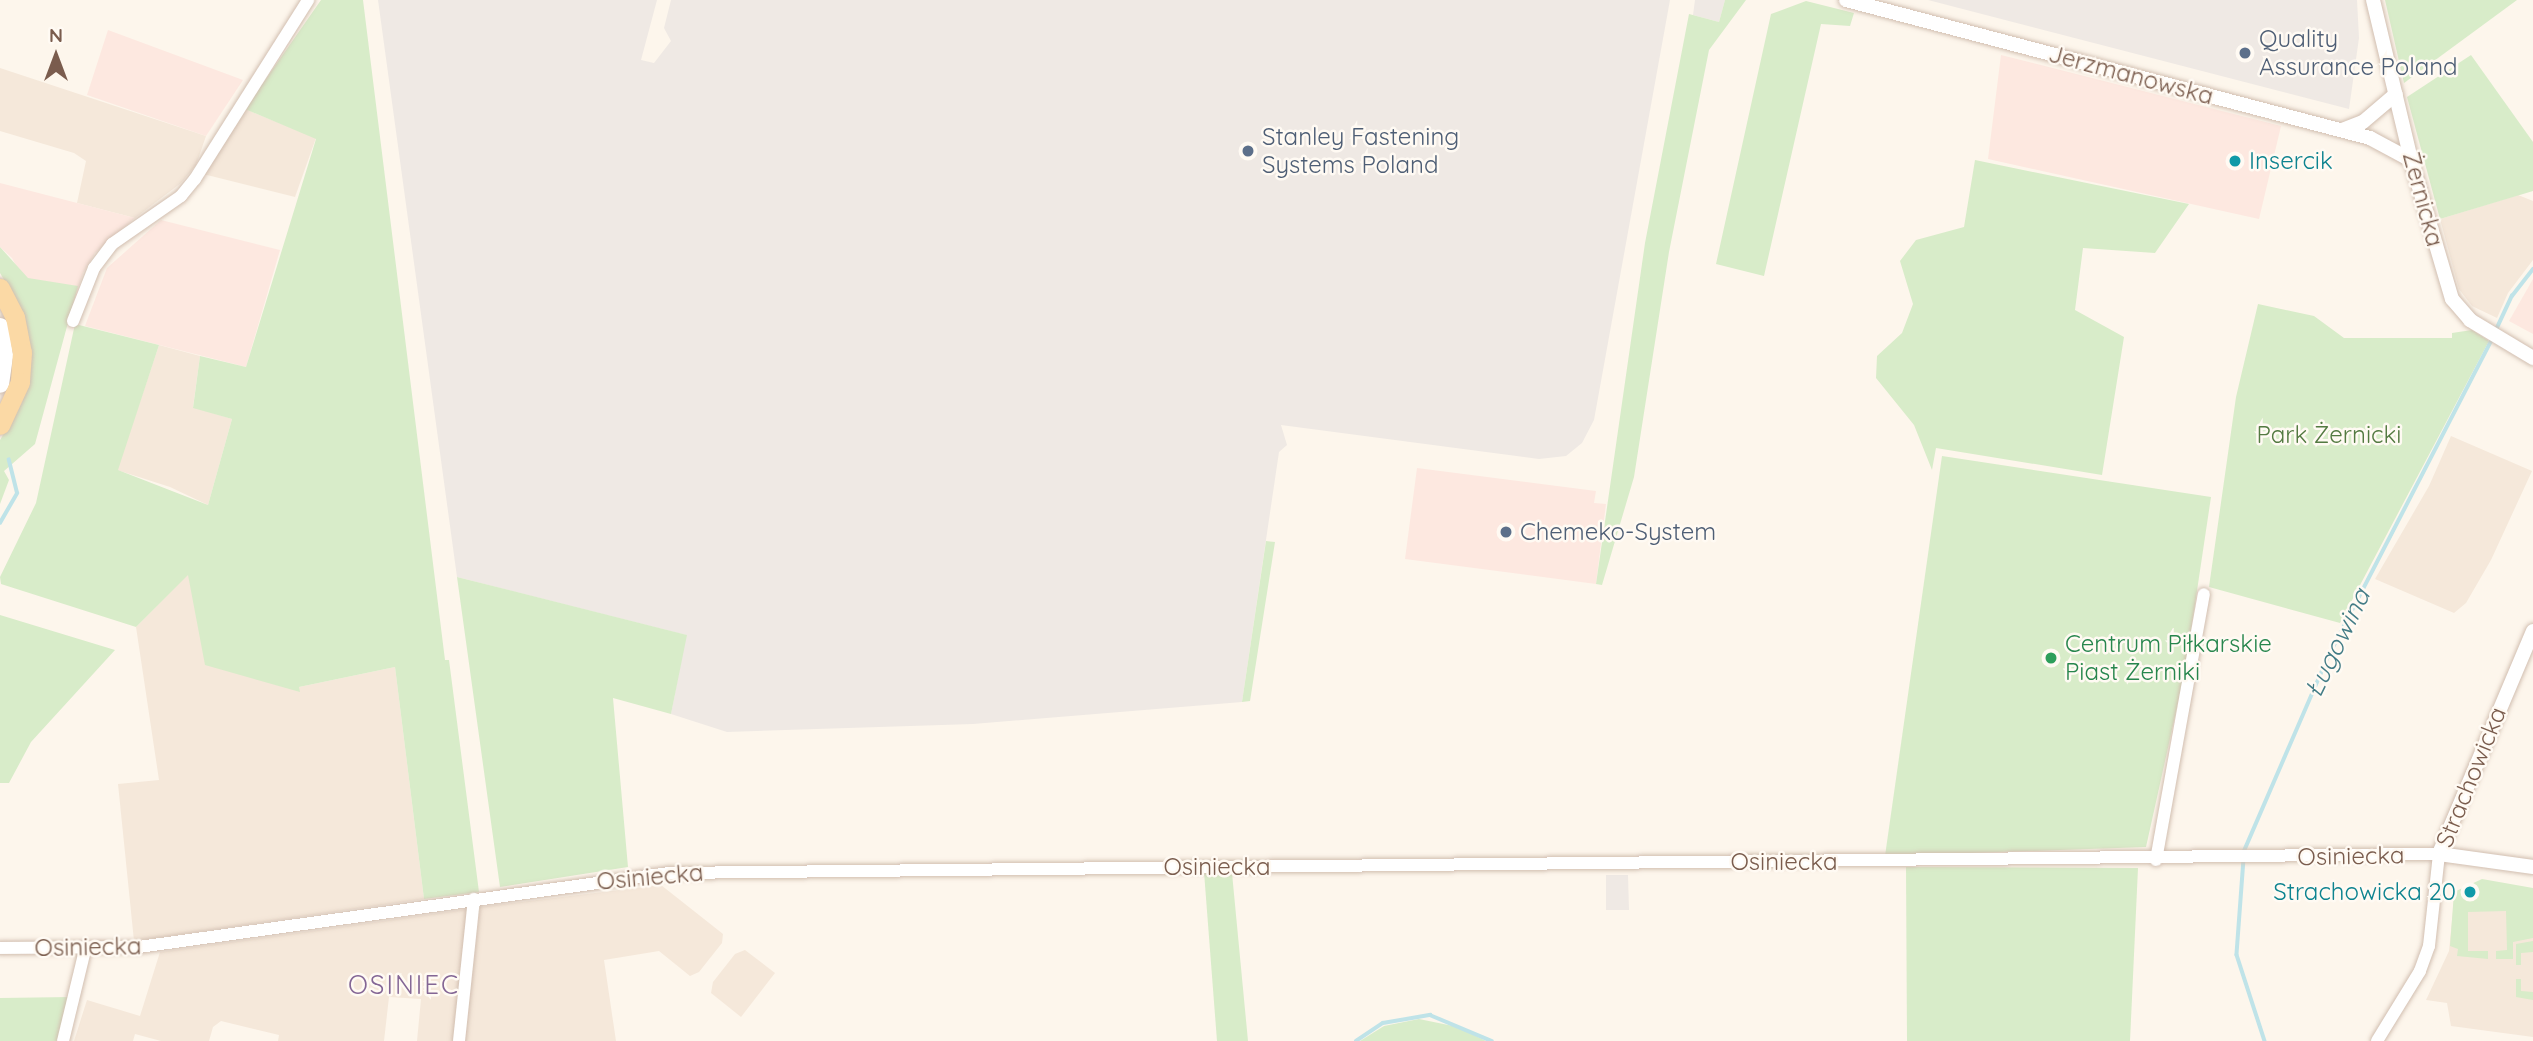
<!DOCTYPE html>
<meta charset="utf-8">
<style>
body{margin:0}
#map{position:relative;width:2533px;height:1041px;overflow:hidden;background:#fdf6ec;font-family:Quicksand,sans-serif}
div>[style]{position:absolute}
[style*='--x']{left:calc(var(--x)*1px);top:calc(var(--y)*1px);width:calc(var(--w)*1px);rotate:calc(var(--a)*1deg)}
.residential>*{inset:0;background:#f5e8da}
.commercial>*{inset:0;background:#fde8e0}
.industrial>*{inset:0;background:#efe9e4}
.green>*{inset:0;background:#d8ecc9}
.stream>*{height:3.5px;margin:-1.75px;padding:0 1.75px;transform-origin:1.75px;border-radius:1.75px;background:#bfe3e8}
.roads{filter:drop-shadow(0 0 2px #d1beb0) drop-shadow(0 0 2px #d1beb0)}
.minor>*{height:12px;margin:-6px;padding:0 6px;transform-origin:6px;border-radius:6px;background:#fff}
.tertiary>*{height:14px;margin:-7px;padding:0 7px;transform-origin:7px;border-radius:7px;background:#fff}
.secondary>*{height:18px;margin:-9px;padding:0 9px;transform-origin:9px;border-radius:9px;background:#fff}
.primary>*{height:19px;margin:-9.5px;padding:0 9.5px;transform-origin:9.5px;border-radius:9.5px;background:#fbd9a5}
.dots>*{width:19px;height:19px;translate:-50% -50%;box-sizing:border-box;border:4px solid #fffaf3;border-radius:50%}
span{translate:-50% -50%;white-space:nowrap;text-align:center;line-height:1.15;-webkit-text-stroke:5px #fffaf3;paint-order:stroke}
.service-label{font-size:24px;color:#4e5e75}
.left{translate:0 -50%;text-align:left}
.street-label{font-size:24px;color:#7a5c4d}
.culture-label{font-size:24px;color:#0d838f}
.right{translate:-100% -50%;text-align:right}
.park-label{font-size:24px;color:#537a41}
.leisure-label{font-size:24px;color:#27864d}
.water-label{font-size:26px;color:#437c86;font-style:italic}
.neighbourhood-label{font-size:26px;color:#846695;letter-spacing:2px}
.north{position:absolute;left:21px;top:21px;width:70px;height:70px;-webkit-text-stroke:5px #fffaf3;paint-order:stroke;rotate:0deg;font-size:19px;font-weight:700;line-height:28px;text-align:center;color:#7a5c4d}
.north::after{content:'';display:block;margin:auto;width:24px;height:32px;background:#7a5c4d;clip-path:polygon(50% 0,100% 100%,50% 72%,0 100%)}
</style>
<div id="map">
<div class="residential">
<div style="clip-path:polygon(0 68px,206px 136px,196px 165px,181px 183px,135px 218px,77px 203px,86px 161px,74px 153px,0 131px)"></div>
<div style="clip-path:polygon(245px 109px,316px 138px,295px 197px,203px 174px)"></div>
<div style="clip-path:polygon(2518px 195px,2533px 201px,2533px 260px,2508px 293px,2497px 318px,2472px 306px,2459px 289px,2440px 219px)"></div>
<div style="clip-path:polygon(159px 345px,200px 356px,193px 407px,232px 419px,208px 505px,170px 487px,117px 470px)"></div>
<div style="clip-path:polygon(2451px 436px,2532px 471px,2491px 560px,2466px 603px,2454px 613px,2375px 579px,2429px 486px)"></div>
<div style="clip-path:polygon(188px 574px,299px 691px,299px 687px,395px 667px,424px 899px,134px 941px,118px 784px,159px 780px,136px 627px)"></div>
<div style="clip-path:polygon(661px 885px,723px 934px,722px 943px,699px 972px,690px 976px,659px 951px,604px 960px,616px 1041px,465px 1041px,480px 907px)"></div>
<div style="clip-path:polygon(2493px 888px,2533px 890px,2533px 1037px,2451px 1026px,2447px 1003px,2426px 1000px,2449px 951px,2454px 901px)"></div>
<div style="clip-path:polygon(468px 909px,453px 1041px,417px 1041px,421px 999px,389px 997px,384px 1041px,278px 1041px,279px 1035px,221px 1021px,213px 1027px,209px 1041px,161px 1041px,135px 1034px,133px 1041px,74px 1041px,87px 1000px,140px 1016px,160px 952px)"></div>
<div style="clip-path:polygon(745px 950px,775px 973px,741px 1017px,711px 993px,713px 982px,735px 954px)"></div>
</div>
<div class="commercial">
<div style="clip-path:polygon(108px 30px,243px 80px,206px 136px,87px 95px)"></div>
<div style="clip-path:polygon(2001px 55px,2281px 126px,2259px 219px,1988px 159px)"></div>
<div style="clip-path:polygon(0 183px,135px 218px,95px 253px,83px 273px,60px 346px,12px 258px,0 247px)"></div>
<div style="clip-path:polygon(161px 220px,280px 250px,246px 367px,85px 326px,107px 268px)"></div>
<div style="clip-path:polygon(2533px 279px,2533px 334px,2509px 321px)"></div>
<div style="clip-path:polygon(1417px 468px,1596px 491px,1594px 503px,1606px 504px,1596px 584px,1405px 559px)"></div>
</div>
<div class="industrial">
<div style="clip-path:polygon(378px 0,657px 0,641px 60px,654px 63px,671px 41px,664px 28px,671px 0,1670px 0,1594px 420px,1582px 443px,1566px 456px,1539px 459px,1281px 425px,1287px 445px,1279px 452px,1242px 702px,973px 724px,727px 732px,671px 714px,686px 635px,457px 577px)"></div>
<div style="clip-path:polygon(1695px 0,1725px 0,1719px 22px,1693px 15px)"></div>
<div style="clip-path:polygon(1928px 0,2357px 0,2359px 38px,2349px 109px)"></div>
<div style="clip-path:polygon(1606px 875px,1628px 875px,1629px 910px,1606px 910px)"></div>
</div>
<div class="green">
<div style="clip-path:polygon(321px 0,363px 0,445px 660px,449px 660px,479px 892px,424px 899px,395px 667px,299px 687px,300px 692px,205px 665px,188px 575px,136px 627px,1px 584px,0 577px,36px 503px,75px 324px,159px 345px,118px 470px,208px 505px,232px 419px,193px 408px,200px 356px,246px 367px,316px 139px,245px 109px)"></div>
<div style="clip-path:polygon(1725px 0,1746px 0,1709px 50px,1669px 252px,1634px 477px,1602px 585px,1596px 584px,1645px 243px,1689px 14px,1719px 22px)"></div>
<div style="clip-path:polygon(2385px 0,2517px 0,2404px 83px)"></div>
<div style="clip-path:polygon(1806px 1px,1854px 13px,1850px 26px,1821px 24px,1764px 276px,1716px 264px,1771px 14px)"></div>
<div style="clip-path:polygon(2471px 55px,2533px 142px,2533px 191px,2440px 219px,2407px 97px)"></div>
<div style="clip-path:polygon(1975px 160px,2189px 204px,2155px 253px,2083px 248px,2075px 310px,2124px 337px,2102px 475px,1936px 448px,1932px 470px,1914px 425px,1876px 378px,1877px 356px,1902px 333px,1913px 304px,1900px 261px,1916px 240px,1964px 227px)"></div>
<div style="clip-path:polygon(0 247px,28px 278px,78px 286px,35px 444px,4px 471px,9px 480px,0 504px,0 440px,22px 403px,32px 358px,23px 312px,0 273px)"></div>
<div style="clip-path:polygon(2258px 304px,2314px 316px,2344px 338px,2452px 338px,2452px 333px,2472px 330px,2489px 341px,2340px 623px,2209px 587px,2236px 397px)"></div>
<div style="clip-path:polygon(1942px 456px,2211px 497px,2185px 671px,2146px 847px,1885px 856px)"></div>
<div style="clip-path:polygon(1266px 541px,1275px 542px,1250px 701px,1242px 702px)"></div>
<div style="clip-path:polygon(457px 577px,687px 635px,671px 714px,613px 698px,628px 867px,500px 887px)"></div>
<div style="clip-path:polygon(0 615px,115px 650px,31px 742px,9px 783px,0 783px)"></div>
<div style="clip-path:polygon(1906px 867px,2138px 868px,2130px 1041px,1907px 1041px)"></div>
<div style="clip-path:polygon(1204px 872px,1232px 873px,1248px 1041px,1217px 1041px)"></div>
<div style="clip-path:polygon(2482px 879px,2533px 888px,2533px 938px,2513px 942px,2513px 959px,2496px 959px,2496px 951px,2507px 950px,2506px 911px,2468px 912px,2468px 951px,2488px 951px,2488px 959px,2457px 956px,2458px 949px,2450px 946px,2454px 892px)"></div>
<div style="clip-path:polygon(2533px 941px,2533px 952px,2521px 953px,2521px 965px,2516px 965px,2516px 944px)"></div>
<div style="clip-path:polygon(2516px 979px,2521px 979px,2521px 991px,2533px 992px,2533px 1000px,2516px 997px)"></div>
<div style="clip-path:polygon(71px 997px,57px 1041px,0 1041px,0 998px)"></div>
<div style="clip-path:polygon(1419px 1019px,1458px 1027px,1486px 1041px,1360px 1041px,1384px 1026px)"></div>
</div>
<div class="stream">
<div style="--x:2495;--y:332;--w:40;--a:-65"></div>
<div style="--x:2512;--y:296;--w:34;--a:-52"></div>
<div style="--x:0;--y:523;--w:34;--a:-60"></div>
<div style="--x:17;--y:493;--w:34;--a:-104"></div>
<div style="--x:2244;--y:851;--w:211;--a:-66.6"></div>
<div style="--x:2328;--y:657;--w:358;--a:-62.7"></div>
<div style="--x:2244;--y:859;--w:96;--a:94.2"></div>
<div style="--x:2237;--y:955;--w:90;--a:72"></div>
<div style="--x:1356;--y:1041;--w:32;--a:-34"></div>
<div style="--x:1383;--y:1023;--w:48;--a:-9.7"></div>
<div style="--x:1430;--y:1015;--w:67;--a:22.8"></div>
</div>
<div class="roads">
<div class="minor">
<div style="--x:73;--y:321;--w:57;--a:-68.4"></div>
<div style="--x:94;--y:268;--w:30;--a:-53"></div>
<div style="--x:112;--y:244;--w:84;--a:-34.8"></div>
<div style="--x:181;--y:196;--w:22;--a:-51"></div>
<div style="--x:195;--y:179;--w:212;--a:-57.7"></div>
<div style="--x:2156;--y:860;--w:270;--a:-79.8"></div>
<div style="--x:0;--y:948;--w:139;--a:-0.4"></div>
<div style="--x:139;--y:947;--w:535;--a:-7.95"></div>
<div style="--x:669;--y:873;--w:1770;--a:-0.62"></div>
<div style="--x:2439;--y:854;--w:93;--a:96.2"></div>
<div style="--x:2429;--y:946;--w:27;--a:110"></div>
<div style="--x:2420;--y:971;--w:82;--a:121.6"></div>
<div style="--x:63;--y:1041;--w:94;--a:-76.4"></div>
<div style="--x:459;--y:1041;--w:143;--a:-84"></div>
</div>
<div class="tertiary">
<div style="--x:1846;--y:0;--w:542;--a:14.75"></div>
<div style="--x:2370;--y:138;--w:47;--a:28.2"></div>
<div style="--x:2373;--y:0;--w:164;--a:76.6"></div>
<div style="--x:2411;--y:160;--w:145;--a:73.6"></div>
<div style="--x:2452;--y:299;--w:28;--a:49"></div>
<div style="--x:2470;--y:320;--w:74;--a:31.1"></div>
<div style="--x:2342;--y:130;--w:22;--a:-21"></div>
<div style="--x:2363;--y:122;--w:43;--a:-40.3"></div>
<div style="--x:2533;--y:631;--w:242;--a:112.9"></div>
<div style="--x:2439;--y:854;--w:95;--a:7.9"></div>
</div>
<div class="secondary">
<div style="--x:0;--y:327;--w:29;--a:82"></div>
<div style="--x:4;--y:356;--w:28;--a:98"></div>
</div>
<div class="primary">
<div style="--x:0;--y:288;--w:33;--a:63"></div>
<div style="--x:15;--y:317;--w:36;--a:79"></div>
<div style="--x:22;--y:352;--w:30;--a:94"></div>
<div style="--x:20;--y:382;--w:47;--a:114.9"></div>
</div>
</div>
<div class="dots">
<div style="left:2245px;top:53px;background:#5c6f8a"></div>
<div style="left:1248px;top:151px;background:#5c6f8a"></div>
<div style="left:2235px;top:161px;background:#0f9aa8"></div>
<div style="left:1506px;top:532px;background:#5c6f8a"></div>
<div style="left:2051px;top:658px;background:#2e9e5b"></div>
<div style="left:2470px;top:892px;background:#0f9aa8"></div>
</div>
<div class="service-label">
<span class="left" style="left:2259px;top:53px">Quality<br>Assurance Poland</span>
<span class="left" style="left:1262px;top:151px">Stanley Fastening<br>Systems Poland</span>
<span class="left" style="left:1520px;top:532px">Chemeko-System</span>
</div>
<div class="street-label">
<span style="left:2131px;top:75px;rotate:15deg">Jerzmanowska</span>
<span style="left:2423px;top:199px;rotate:75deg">Żernicka</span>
<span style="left:2471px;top:777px;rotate:-68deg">Strachowicka</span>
<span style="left:2351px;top:856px;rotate:-1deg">Osiniecka</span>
<span style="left:1784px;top:862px">Osiniecka</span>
<span style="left:1217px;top:867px">Osiniecka</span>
<span style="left:650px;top:877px;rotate:-5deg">Osiniecka</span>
<span style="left:88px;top:947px;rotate:-1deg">Osiniecka</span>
</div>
<div class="culture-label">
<span class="left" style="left:2249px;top:161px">Insercik</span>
<span class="right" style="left:2456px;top:892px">Strachowicka 20</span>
</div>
<div class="park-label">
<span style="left:2329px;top:435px">Park Żernicki</span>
</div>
<div class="leisure-label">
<span class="left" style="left:2065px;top:658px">Centrum Piłkarskie<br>Piast Żerniki</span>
</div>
<div class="water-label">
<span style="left:2337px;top:643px;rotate:-64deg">Ługowina</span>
</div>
<div class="neighbourhood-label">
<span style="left:404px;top:985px">OSINIEC</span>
</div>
<div class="north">N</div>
</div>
